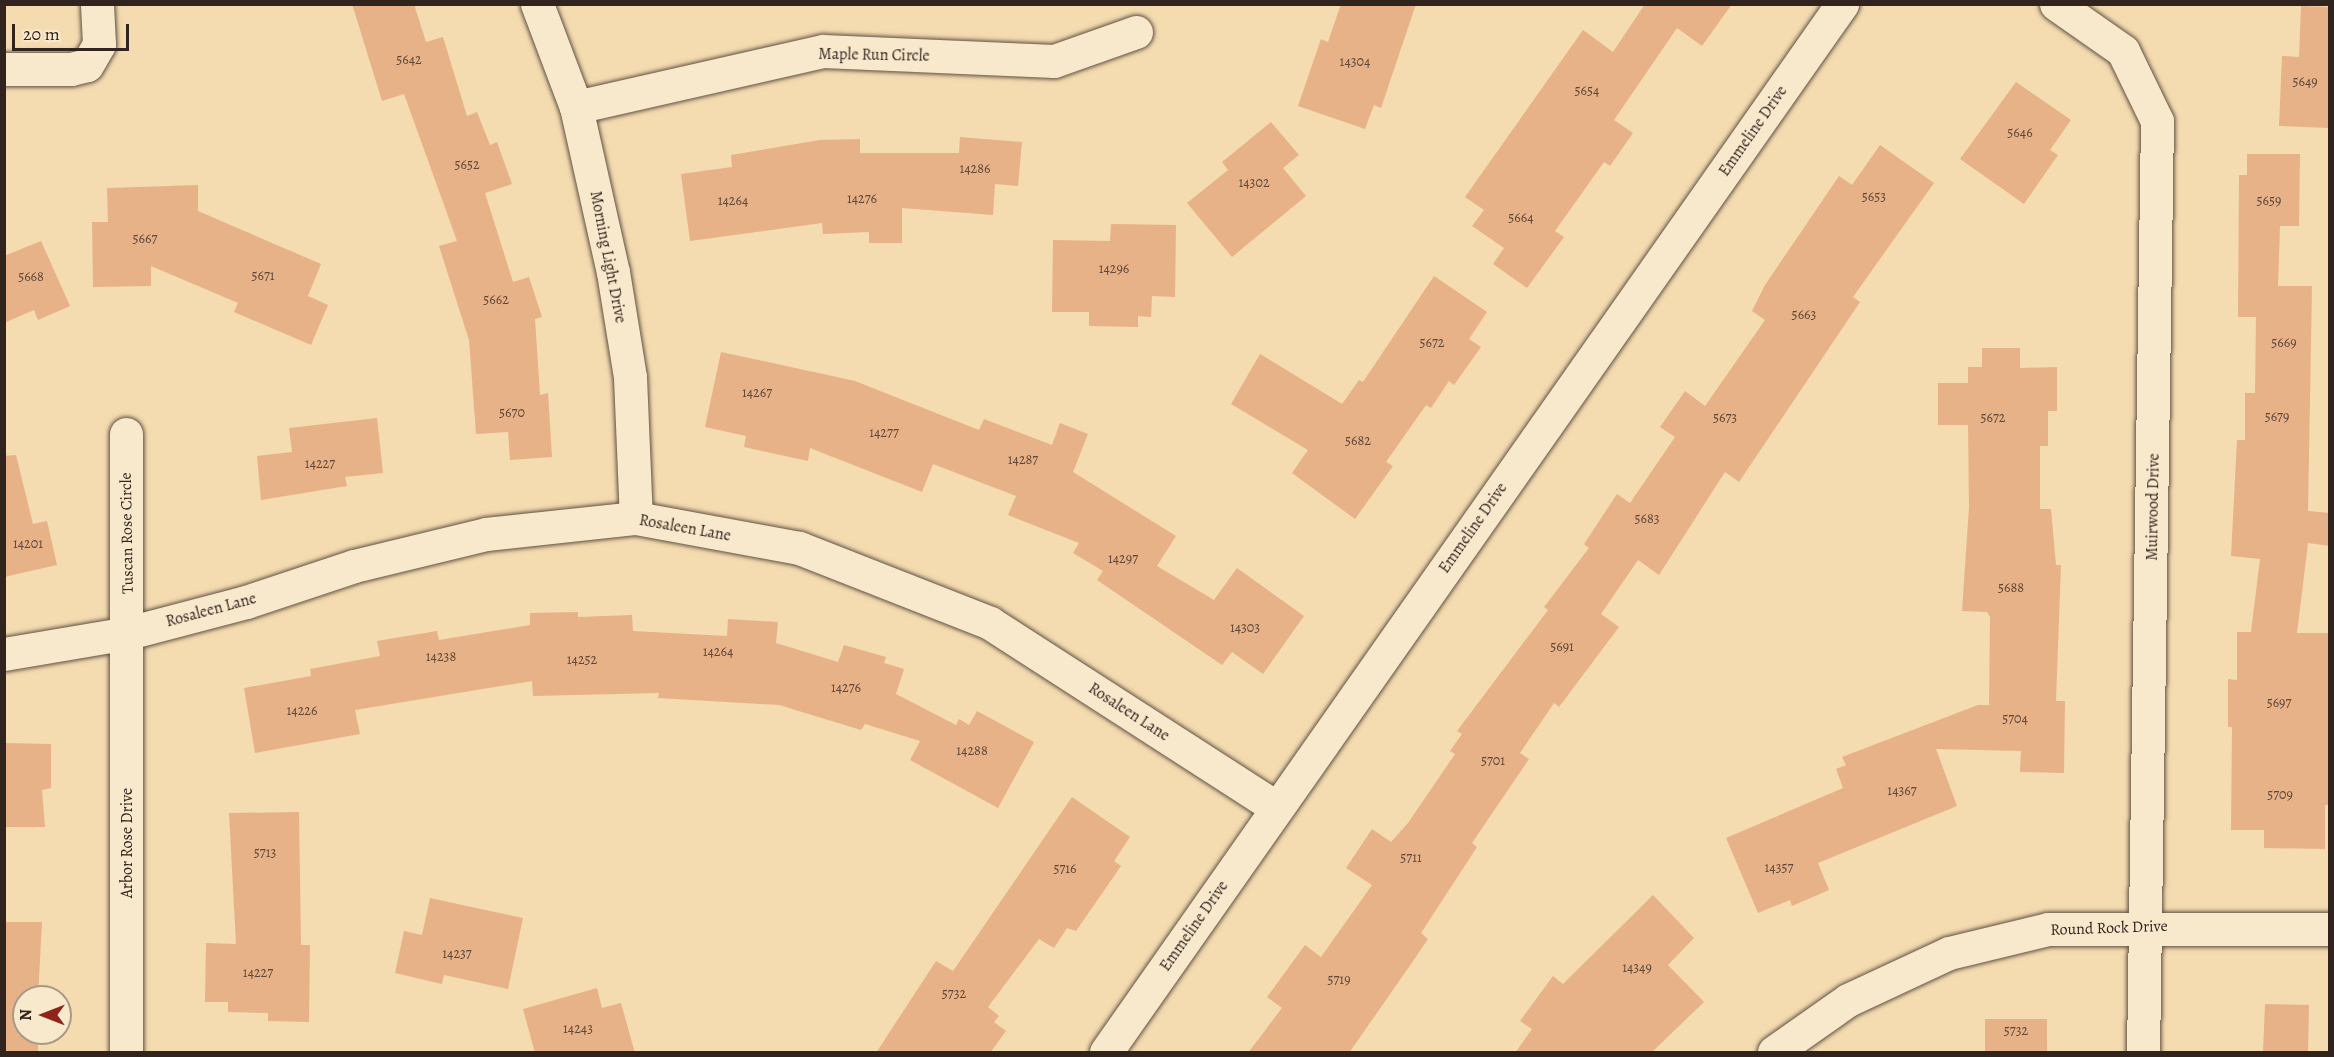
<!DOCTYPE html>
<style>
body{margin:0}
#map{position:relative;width:2334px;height:1057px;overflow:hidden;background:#f4dbb0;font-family:Alegreya,serif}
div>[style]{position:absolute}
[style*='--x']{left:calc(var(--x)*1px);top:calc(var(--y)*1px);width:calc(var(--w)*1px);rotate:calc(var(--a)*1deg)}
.building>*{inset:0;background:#e8b288}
.roads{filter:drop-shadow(0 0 2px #625243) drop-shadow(0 0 2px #625243)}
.minor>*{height:33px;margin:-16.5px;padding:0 16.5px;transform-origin:16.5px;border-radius:16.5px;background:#f8e8cc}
span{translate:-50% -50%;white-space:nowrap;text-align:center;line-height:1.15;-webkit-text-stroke:6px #f8e8cc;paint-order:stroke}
.number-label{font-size:14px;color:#5f4839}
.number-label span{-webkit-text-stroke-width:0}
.street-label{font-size:16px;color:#31241f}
.frame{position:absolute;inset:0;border:6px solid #31241f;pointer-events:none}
.north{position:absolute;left:12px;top:985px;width:60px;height:60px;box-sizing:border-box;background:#f8e8cc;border:2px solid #a89a87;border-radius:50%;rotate:270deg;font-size:16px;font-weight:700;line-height:24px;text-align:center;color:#31241f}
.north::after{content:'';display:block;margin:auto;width:21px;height:27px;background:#8f2418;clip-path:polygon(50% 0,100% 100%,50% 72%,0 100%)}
.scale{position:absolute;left:12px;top:24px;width:117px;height:27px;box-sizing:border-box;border:3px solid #31241f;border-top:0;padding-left:8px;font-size:18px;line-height:21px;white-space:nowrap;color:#31241f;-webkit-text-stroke:4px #f8e8cc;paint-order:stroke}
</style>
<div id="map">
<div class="building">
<div style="clip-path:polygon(352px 4px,414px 4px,426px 42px,443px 37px,467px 116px,477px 112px,490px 145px,497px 142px,512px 184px,485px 193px,513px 282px,529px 277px,542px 317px,535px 319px,540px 395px,548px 393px,552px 457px,510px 460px,508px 432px,476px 434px,469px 340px,439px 246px,457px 241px,404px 94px,382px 101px)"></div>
<div style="clip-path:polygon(1341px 4px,1416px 4px,1381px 108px,1374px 105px,1365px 129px,1298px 106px,1321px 39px,1328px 42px)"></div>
<div style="clip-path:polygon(1645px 4px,1732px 4px,1702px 46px,1677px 28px,1614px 120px,1633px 133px,1610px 166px,1604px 162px,1555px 231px,1564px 237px,1527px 288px,1493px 264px,1504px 248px,1472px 226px,1484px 210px,1465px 197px,1583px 30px,1613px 52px)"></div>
<div style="clip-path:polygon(2301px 6px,2330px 7px,2328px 128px,2279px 126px,2282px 56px,2299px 57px)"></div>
<div style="clip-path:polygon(2016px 82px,2071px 120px,2050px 150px,2058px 155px,2024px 204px,1960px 159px)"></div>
<div style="clip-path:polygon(1271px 122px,1299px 155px,1283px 168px,1306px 196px,1232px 257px,1187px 203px,1228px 170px,1222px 162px)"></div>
<div style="clip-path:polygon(960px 137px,1022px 142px,1018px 186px,995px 184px,993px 215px,902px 208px,902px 243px,869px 243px,869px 232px,823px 234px,822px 223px,690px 241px,681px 174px,732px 167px,731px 155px,820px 140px,860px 139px,860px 153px,959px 153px)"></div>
<div style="clip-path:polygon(1880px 145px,1934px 183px,1853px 297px,1860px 302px,1739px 482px,1725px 472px,1659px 575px,1638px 560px,1601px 614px,1619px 627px,1559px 707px,1554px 703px,1520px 753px,1529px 759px,1472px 843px,1477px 847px,1421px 933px,1428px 939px,1411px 964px,1349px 1053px,1248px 1053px,1282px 1008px,1267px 997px,1305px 945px,1321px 957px,1372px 885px,1346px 868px,1372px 829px,1391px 842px,1408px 823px,1455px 754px,1450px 751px,1462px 734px,1457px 731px,1548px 610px,1544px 607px,1589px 548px,1584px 544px,1617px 494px,1630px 503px,1675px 437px,1660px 427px,1685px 391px,1705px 406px,1765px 320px,1752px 311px,1765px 285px,1839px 176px,1852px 185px)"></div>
<div style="clip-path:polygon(2247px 154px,2300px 154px,2299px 226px,2280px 226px,2278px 286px,2312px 286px,2308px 511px,2330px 513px,2330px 546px,2308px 543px,2297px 633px,2330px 633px,2330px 805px,2325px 805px,2325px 849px,2264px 848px,2264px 830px,2231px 830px,2232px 727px,2228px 727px,2228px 679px,2237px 680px,2237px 632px,2251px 632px,2260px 559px,2231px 556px,2237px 440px,2245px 440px,2245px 393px,2255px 393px,2256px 317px,2238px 317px,2239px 175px,2247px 175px)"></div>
<div style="clip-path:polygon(198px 185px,198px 211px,321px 264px,308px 296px,328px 305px,311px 345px,234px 312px,238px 303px,151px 266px,151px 286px,93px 287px,92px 222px,108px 222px,107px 188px)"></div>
<div style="clip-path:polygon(1111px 224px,1176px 225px,1175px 297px,1152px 296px,1151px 317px,1138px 316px,1138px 327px,1089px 326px,1089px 312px,1052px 312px,1053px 240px,1110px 241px)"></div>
<div style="clip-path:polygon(41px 241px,70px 306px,38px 320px,34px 310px,4px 323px,4px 256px)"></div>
<div style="clip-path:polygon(1434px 276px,1487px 312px,1469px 339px,1481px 347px,1454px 385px,1449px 381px,1431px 408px,1426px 405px,1386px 462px,1393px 466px,1355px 519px,1292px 473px,1308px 450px,1231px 404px,1260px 354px,1342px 404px,1359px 380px,1363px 382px)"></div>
<div style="clip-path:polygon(1982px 348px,2020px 348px,2020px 368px,2057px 367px,2057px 411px,2048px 411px,2048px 446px,2040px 446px,2040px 509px,2051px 509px,2056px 565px,2061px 565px,2056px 701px,2065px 701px,2064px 773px,2020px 772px,2021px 751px,1936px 749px,1957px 806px,1818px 863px,1829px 890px,1792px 906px,1790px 900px,1758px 913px,1726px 838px,1843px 788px,1836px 769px,1846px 765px,1842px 757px,1978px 705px,1989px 705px,1990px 617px,1987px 612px,1962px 611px,1969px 507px,1968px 425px,1938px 425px,1938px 383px,1968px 383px,1968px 367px,1982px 367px)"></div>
<div style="clip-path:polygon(721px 352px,855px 381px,979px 430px,984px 419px,1052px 445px,1060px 423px,1088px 434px,1073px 472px,1176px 536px,1157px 566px,1214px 600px,1237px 568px,1304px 616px,1263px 674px,1232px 652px,1222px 665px,1097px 580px,1103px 571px,1073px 553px,1079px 543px,1008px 515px,1016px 496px,933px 464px,922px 492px,810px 448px,808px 461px,744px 447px,746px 436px,705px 427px)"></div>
<div style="clip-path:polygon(377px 418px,383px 473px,345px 477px,347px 486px,261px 500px,257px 456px,292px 452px,289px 428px)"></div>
<div style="clip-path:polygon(16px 455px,33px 524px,47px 521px,57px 565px,4px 577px,4px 456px)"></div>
<div style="clip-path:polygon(578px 612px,578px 617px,632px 615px,633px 631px,727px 636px,728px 619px,778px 622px,776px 643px,838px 662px,844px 645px,886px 657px,884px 663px,904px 669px,896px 694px,956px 725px,959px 719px,969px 725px,977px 711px,1034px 742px,998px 808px,910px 760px,920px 741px,865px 724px,861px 730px,779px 705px,658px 698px,659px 693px,533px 696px,532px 681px,355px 710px,360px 734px,255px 753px,244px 688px,311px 676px,310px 669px,380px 656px,377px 641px,437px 631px,439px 640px,530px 625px,530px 613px)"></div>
<div style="clip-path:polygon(4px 743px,51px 744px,51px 788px,42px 790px,45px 827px,4px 827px)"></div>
<div style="clip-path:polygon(1072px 797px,1130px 837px,1114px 861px,1121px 866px,1076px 931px,1067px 928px,1054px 948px,1039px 939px,988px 1007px,999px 1016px,994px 1022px,1006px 1031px,990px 1053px,876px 1053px,936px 961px,953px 971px)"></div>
<div style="clip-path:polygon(299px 812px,301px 945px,310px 945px,309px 1022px,268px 1021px,268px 1013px,228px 1012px,228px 1002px,205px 1002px,206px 943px,236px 944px,229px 813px)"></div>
<div style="clip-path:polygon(1653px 895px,1694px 938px,1668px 965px,1704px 1002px,1651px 1053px,1515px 1053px,1532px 1029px,1520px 1021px,1553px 976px,1563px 984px)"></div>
<div style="clip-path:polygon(430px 898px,523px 918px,508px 989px,444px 975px,442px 984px,395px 973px,404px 931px,422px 935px)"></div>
<div style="clip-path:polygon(4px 922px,42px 922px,38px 997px,24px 997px,24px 1033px,38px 1033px,38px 1053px,4px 1053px)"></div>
<div style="clip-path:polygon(597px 988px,602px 1008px,621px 1003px,635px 1053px,535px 1053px,523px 1009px)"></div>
<div style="clip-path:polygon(2265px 1004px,2309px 1005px,2308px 1053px,2263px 1053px)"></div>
<div style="clip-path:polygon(1985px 1019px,2047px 1019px,2047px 1053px,1985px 1053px)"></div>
</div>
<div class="roads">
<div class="minor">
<div style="--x:537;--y:4;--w:110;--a:69.3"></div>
<div style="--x:576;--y:107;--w:169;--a:77.4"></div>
<div style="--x:613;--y:272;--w:106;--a:80.8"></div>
<div style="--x:630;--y:377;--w:141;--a:87.6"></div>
<div style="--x:2056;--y:4;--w:82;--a:35"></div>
<div style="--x:2123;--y:51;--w:78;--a:64.1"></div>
<div style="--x:2157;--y:121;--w:931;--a:90.86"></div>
<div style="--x:4;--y:69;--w:67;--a:0"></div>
<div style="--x:71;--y:69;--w:16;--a:-14"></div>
<div style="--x:87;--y:65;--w:24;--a:-60"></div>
<div style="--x:99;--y:44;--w:40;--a:-92.9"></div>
<div style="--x:576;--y:107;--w:253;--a:-12.8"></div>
<div style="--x:823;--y:51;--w:231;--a:2.5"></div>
<div style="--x:1054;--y:61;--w:87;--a:-19.5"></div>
<div style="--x:126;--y:434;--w:618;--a:90"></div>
<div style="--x:4;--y:654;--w:126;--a:-9.6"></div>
<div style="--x:128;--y:633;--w:122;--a:-14.7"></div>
<div style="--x:246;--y:602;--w:114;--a:-18.4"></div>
<div style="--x:354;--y:566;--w:136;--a:-13.6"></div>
<div style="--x:486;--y:534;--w:151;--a:-6.1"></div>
<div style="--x:636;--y:518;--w:166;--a:10.4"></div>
<div style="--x:799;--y:548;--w:205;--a:21.4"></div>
<div style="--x:990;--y:623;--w:340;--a:32.8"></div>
<div style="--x:1106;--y:1052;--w:1281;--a:-54.92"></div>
<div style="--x:1774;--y:1052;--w:90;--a:-35.1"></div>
<div style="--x:1848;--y:1000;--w:111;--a:-25"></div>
<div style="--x:1949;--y:953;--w:102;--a:-13.6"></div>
<div style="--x:2048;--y:929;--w:282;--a:0"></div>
</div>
</div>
<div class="number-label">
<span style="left:409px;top:60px">5642</span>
<span style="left:1355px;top:62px">14304</span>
<span style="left:2305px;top:82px">5649</span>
<span style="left:1587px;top:91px">5654</span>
<span style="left:2020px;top:133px">5646</span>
<span style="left:467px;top:165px">5652</span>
<span style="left:975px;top:169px">14286</span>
<span style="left:1254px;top:183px">14302</span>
<span style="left:1874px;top:197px">5653</span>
<span style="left:862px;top:199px">14276</span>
<span style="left:733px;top:201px">14264</span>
<span style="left:2269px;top:201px">5659</span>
<span style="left:1521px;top:218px">5664</span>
<span style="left:145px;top:239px">5667</span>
<span style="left:1114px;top:269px">14296</span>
<span style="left:263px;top:276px">5671</span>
<span style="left:31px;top:277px">5668</span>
<span style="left:496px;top:300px">5662</span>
<span style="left:1804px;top:315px">5663</span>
<span style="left:1432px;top:343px">5672</span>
<span style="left:2284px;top:343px">5669</span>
<span style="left:757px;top:393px">14267</span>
<span style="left:512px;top:413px">5670</span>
<span style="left:2277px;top:417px">5679</span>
<span style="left:1725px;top:418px">5673</span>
<span style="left:1993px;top:418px">5672</span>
<span style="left:884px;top:433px">14277</span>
<span style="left:1358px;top:441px">5682</span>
<span style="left:1023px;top:460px">14287</span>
<span style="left:320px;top:464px">14227</span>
<span style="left:1647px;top:519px">5683</span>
<span style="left:28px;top:544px">14201</span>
<span style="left:1123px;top:559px">14297</span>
<span style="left:2011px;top:588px">5688</span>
<span style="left:1245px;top:628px">14303</span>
<span style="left:1562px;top:647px">5691</span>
<span style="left:718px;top:652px">14264</span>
<span style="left:441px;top:657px">14238</span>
<span style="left:582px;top:660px">14252</span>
<span style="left:846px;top:688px">14276</span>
<span style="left:2279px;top:703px">5697</span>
<span style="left:302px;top:711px">14226</span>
<span style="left:2015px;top:719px">5704</span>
<span style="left:972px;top:751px">14288</span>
<span style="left:1493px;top:761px">5701</span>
<span style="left:1902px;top:791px">14367</span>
<span style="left:2280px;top:795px">5709</span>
<span style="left:265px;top:853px">5713</span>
<span style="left:1411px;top:858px">5711</span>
<span style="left:1779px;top:868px">14357</span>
<span style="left:1065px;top:869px">5716</span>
<span style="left:457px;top:954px">14237</span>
<span style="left:1637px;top:968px">14349</span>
<span style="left:258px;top:973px">14227</span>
<span style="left:1339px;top:980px">5719</span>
<span style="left:954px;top:994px">5732</span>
<span style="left:578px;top:1029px">14243</span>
<span style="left:2016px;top:1031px">5732</span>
</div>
<div class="street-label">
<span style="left:874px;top:55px;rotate:1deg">Maple Run Circle</span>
<span style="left:1753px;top:131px;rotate:-55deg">Emmeline Drive</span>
<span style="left:608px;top:257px;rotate:79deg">Morning Light Drive</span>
<span style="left:2153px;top:507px;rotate:-89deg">Muirwood Drive</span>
<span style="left:685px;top:528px;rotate:10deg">Rosaleen Lane</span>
<span style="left:1473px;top:528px;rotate:-55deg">Emmeline Drive</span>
<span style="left:127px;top:533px;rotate:-91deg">Tuscan Rose Circle</span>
<span style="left:211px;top:610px;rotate:-15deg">Rosaleen Lane</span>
<span style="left:1129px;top:712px;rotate:33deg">Rosaleen Lane</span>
<span style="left:127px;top:843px;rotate:-90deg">Arbor Rose Drive</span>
<span style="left:1194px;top:926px;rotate:-55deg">Emmeline Drive</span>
<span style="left:2109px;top:928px;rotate:-2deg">Round Rock Drive</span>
</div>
<div class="frame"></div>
<div class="north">N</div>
<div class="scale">20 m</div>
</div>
